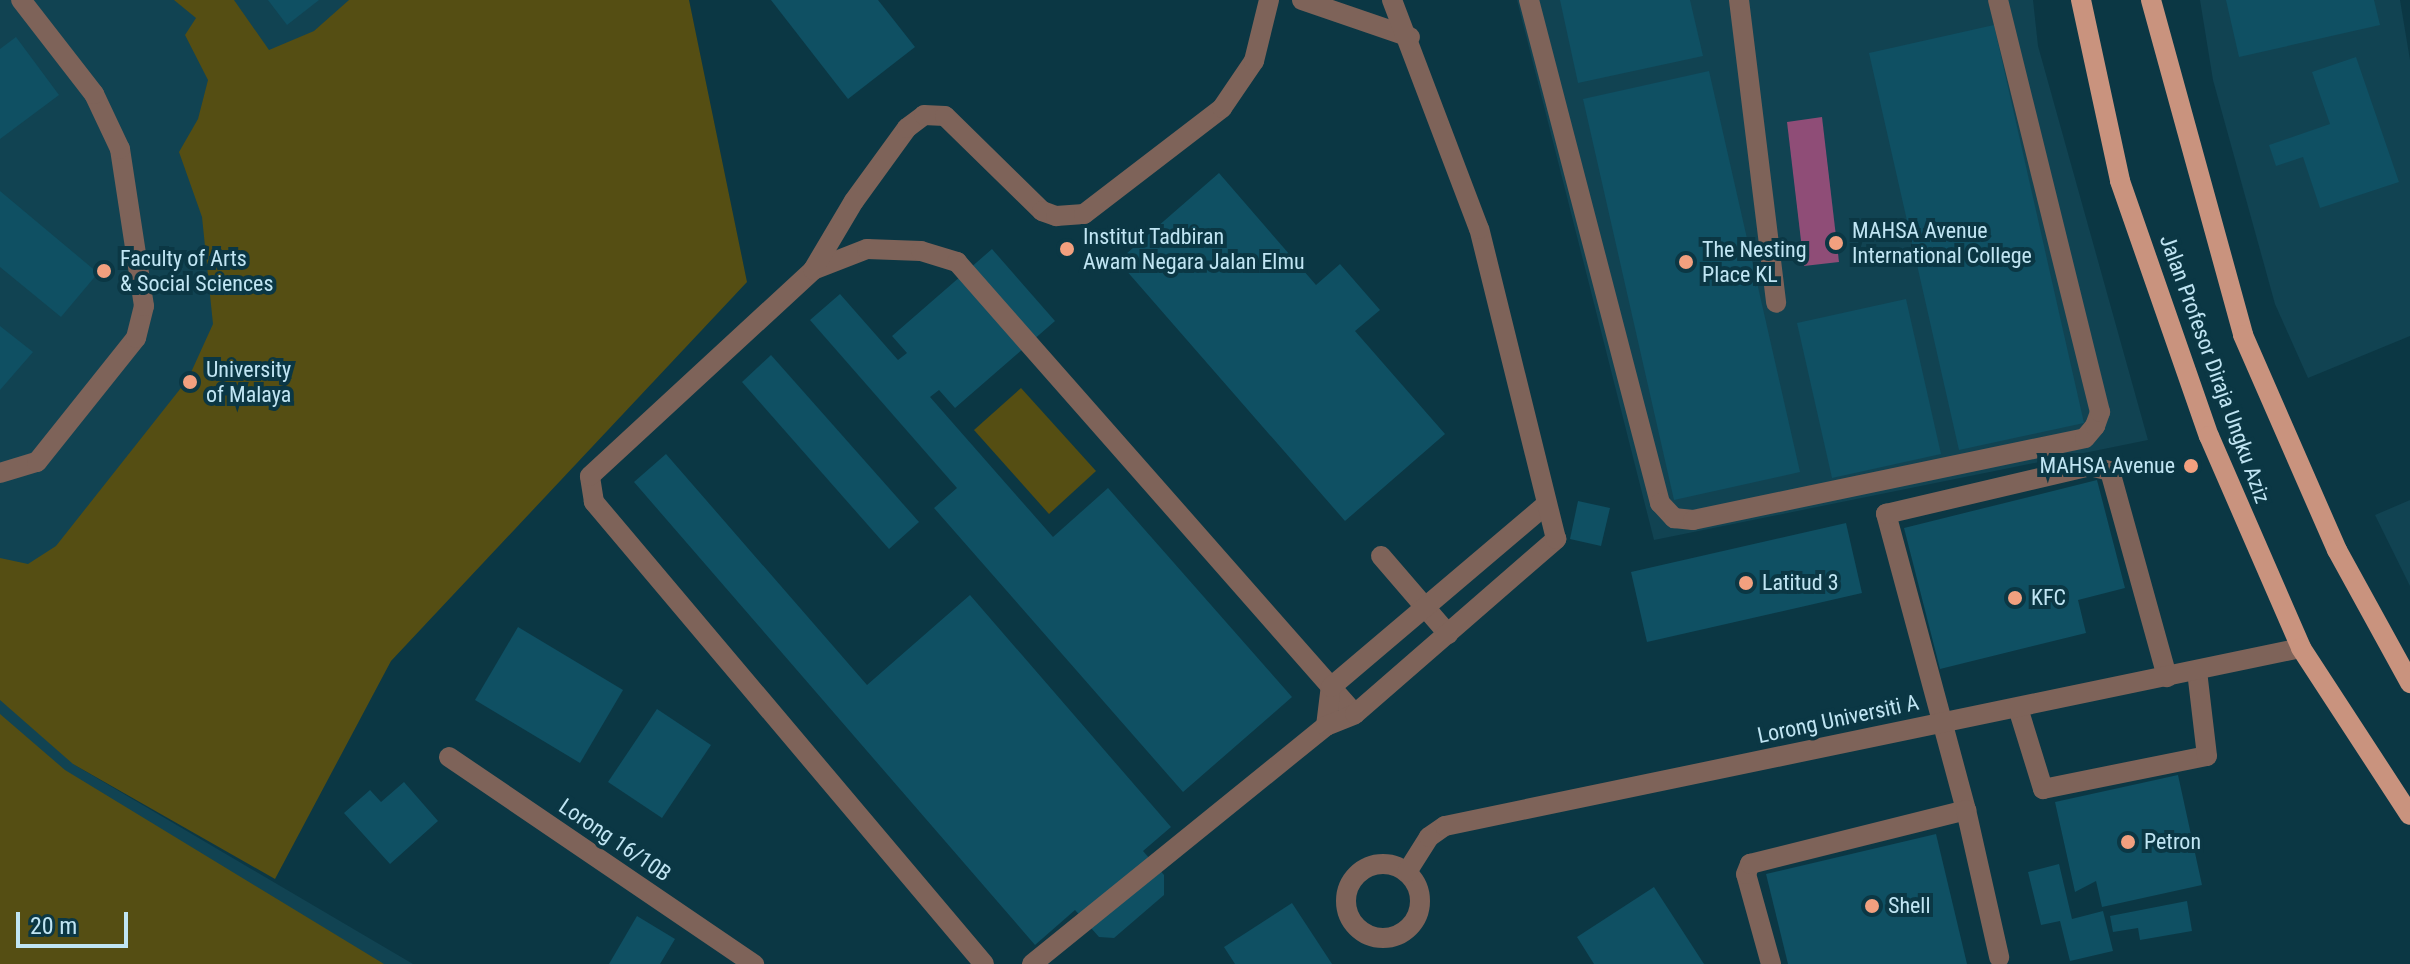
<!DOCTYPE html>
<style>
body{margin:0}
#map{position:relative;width:2410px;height:964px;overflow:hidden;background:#0b3744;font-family:"Roboto Condensed",sans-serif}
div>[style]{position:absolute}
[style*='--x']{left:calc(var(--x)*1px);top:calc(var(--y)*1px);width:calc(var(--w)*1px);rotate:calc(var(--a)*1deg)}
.built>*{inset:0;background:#114352}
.green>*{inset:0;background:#554e13}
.water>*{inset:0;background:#8f4d77}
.building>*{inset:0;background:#0f5063}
.minor>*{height:20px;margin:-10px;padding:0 10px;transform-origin:10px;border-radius:10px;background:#7e6359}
.minor>.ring{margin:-10px;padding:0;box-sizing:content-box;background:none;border:20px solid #7e6359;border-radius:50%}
.major>*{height:20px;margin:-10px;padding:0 10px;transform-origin:10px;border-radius:10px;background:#c9937e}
.dots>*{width:22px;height:22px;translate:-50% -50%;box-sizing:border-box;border:4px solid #0b3744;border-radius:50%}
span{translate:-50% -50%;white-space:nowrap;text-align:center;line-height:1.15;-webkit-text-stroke:8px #0b3744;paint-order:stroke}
.poi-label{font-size:22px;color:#c0e5f3}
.left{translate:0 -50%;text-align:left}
.right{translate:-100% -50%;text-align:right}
.street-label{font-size:22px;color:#c0e5f3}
.scale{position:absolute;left:16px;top:912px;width:112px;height:36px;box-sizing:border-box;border:4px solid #c0e5f3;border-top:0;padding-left:10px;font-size:24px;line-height:28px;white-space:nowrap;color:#c0e5f3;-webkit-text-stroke:6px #0b3744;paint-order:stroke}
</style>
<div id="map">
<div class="built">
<div style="clip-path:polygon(0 0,687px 0,73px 764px,413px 964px,0 964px)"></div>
<div style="clip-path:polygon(1517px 0,2033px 0,2038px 46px,2148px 440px,1654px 540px)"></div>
<div style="clip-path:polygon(2200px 0,2400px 0,2410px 60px,2410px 336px,2308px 378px,2275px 304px,2213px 80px)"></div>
<div style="clip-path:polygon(2410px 500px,2410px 586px,2375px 515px)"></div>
</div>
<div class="green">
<div style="clip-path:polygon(174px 0,234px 0,269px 50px,314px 31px,349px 0,689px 0,747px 282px,391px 661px,275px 879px,73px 764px,0 700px,0 558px,28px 564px,56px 546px,188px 379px,213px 324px,202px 217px,179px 152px,198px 119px,208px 80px,185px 35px,196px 18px)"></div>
<div style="clip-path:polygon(1021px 388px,1096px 471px,1049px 514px,974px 430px)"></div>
<div style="clip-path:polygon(0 714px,65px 770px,384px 964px,0 964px)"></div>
</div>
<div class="water">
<div style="clip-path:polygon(1822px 117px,1839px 262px,1804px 266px,1787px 122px)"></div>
</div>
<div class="building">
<div style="clip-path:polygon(268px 0,319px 0,287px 25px)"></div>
<div style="clip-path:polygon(771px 0,878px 0,915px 47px,848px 99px)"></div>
<div style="clip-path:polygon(1560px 0,1690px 0,1703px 56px,1578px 83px)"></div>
<div style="clip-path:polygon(2226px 0,2374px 0,2380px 25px,2239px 57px)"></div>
<div style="clip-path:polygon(1994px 25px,2084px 423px,1959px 450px,1869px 53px)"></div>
<div style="clip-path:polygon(16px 37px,59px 95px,0 139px,0 49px)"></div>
<div style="clip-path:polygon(2356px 57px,2399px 182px,2320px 208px,2303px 157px,2276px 166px,2269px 145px,2330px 124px,2312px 72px)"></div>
<div style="clip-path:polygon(1709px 71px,1800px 472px,1674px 500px,1583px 99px)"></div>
<div style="clip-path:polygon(1219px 173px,1316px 285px,1340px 264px,1380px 310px,1355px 331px,1445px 434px,1345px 521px,1118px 261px)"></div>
<div style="clip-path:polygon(0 191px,98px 273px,61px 317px,0 267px)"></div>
<div style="clip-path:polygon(992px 249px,1055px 321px,955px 408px,939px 390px,930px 397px,1053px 537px,1108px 488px,1292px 697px,1183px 792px,934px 508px,957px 488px,810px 320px,840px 294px,898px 360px,907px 353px,892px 336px)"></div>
<div style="clip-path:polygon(1906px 299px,1941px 454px,1832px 478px,1797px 323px)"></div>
<div style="clip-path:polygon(0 326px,33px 352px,0 390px)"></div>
<div style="clip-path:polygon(771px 355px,919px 522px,889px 549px,742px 382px)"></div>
<div style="clip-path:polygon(666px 454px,867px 685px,970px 595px,1171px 827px,1143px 851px,1164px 875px,1164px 895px,1114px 938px,1099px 937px,1075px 910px,1035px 945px,634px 482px)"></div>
<div style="clip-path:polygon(2097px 480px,2125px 588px,2078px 600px,2086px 633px,1940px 669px,1904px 528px)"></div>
<div style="clip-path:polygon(1578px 501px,1610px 508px,1601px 546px,1570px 539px)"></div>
<div style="clip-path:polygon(1846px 523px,1862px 593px,1647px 642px,1631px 572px)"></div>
<div style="clip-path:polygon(518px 627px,623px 690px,580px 763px,475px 700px)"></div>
<div style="clip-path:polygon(657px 709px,711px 745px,662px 818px,608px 782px)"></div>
<div style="clip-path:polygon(2178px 775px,2202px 885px,2102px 907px,2096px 881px,2075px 892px,2055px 802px)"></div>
<div style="clip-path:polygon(404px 782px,438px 821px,390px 864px,344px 813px,370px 790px,381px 802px)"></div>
<div style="clip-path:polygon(1936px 834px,1967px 964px,1788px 964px,1766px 874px)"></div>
<div style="clip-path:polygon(2059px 864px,2072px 919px,2103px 911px,2113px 951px,2070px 961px,2060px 921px,2041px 925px,2028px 872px)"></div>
<div style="clip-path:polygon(1654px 887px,1704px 964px,1594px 964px,1577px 937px)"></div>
<div style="clip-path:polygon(2187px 901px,2192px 931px,2140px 940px,2138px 928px,2113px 932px,2110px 916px)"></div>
<div style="clip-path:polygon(1292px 903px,1332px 964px,1235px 964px,1224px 947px)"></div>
<div style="clip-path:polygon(637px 916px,675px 939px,660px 964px,609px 964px)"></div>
</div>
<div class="minor">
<div style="--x:1302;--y:0;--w:114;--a:18.9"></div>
<div style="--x:1529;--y:0;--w:520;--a:75.4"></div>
<div style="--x:1660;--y:503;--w:21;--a:47"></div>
<div style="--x:1674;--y:518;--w:19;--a:6"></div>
<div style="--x:1693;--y:520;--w:400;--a:-11.8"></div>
<div style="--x:2085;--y:438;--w:16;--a:-50"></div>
<div style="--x:2095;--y:426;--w:15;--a:-70"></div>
<div style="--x:2100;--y:412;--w:424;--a:-103.9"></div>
<div style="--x:1739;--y:0;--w:305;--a:83"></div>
<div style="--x:813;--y:270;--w:58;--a:-21.3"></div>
<div style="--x:867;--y:249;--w:54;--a:2.1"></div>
<div style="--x:921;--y:251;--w:38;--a:17"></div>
<div style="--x:957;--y:262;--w:602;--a:48.64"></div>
<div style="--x:0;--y:473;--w:39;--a:-17"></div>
<div style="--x:37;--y:462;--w:159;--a:-51.4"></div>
<div style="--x:136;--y:338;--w:33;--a:-76"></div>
<div style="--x:144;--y:306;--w:159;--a:-98.7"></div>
<div style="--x:120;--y:149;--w:61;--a:-115.3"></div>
<div style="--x:94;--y:94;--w:119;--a:-127.8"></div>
<div style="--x:1381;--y:556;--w:103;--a:49.3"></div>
<div style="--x:2018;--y:708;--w:85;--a:72.8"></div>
<div style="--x:2043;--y:789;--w:167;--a:-11.4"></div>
<div style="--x:2207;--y:756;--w:86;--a:-96.7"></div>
<div style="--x:1326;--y:726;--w:39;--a:-83"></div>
<div style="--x:1331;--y:687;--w:283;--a:-40.3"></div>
<div style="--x:449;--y:757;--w:369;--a:34.2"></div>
<div style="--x:1966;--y:810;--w:307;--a:-105.1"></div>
<div style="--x:1886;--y:514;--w:210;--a:-13.2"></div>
<div style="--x:2090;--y:466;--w:21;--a:14"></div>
<div style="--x:2110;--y:471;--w:214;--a:74.5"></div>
<div class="ring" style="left:1346px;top:864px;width:54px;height:54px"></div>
<div style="--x:1407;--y:872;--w:41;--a:-57.8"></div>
<div style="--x:1429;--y:837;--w:19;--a:-35"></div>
<div style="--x:1445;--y:826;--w:874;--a:-11.75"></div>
<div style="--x:984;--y:964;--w:605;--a:-130.17"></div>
<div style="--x:594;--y:502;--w:26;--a:-99"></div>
<div style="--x:590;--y:476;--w:304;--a:-42.7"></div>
<div style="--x:813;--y:270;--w:80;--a:-59.3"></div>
<div style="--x:854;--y:201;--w:90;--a:-54"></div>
<div style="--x:907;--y:128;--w:21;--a:-37"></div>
<div style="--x:924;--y:115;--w:21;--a:3"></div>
<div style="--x:945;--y:116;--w:136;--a:44.4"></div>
<div style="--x:1042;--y:211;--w:15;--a:20"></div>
<div style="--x:1056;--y:216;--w:28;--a:-4"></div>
<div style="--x:1084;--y:214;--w:174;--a:-37.5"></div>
<div style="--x:1222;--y:108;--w:57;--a:-55.8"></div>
<div style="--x:1254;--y:61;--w:63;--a:-76.2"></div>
<div style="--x:1032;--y:964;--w:378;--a:-39"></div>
<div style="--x:1326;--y:726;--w:31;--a:-22"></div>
<div style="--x:1355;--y:714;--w:267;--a:-41"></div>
<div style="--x:1556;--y:539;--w:319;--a:-103.9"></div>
<div style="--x:1479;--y:229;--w:245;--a:-110.8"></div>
<div style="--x:1771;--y:964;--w:93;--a:-105.5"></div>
<div style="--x:1746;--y:874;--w:11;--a:-68"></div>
<div style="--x:1750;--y:864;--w:223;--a:-14"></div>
<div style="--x:1966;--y:810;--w:151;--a:77.3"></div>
</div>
<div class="major">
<div style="--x:2081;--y:0;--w:185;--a:77.8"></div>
<div style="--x:2120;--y:181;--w:270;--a:70.8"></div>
<div style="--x:2209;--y:436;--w:231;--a:66.5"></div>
<div style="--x:2301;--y:648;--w:199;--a:56.9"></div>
<div style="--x:2151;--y:0;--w:347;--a:74.6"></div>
<div style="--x:2243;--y:335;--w:235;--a:66.4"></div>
<div style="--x:2337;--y:550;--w:152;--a:61.2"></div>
</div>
<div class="dots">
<div style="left:1836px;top:243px;background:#f2a07f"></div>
<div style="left:1067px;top:249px;background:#f2a07f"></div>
<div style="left:1686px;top:262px;background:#f2a07f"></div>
<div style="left:104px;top:271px;background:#f2a07f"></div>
<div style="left:190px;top:382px;background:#f2a07f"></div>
<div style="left:2191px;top:466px;background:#f2a07f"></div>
<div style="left:1746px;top:583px;background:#f2a07f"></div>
<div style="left:2015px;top:598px;background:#f2a07f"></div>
<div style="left:2128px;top:842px;background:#f2a07f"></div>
<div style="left:1872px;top:906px;background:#f2a07f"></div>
</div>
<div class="poi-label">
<span class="left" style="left:1852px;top:243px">MAHSA Avenue<br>International College</span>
<span class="left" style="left:1083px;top:249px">Institut Tadbiran<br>Awam Negara Jalan Elmu</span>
<span class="left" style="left:1702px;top:262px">The Nesting<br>Place KL</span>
<span class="left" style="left:120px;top:271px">Faculty of Arts<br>&amp; Social Sciences</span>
<span class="left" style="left:206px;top:382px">University<br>of Malaya</span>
<span class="right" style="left:2175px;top:466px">MAHSA Avenue</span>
<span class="left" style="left:1762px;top:583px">Latitud 3</span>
<span class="left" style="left:2031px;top:598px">KFC</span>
<span class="left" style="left:2144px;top:842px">Petron</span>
<span class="left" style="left:1888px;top:906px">Shell</span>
</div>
<div class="street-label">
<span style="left:2215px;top:369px;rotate:70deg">Jalan Profesor Diraja Ungku Aziz</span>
<span style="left:1838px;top:719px;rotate:-12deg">Lorong Universiti A</span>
<span style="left:615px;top:840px;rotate:34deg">Lorong 16/10B</span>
</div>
<div class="scale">20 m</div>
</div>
